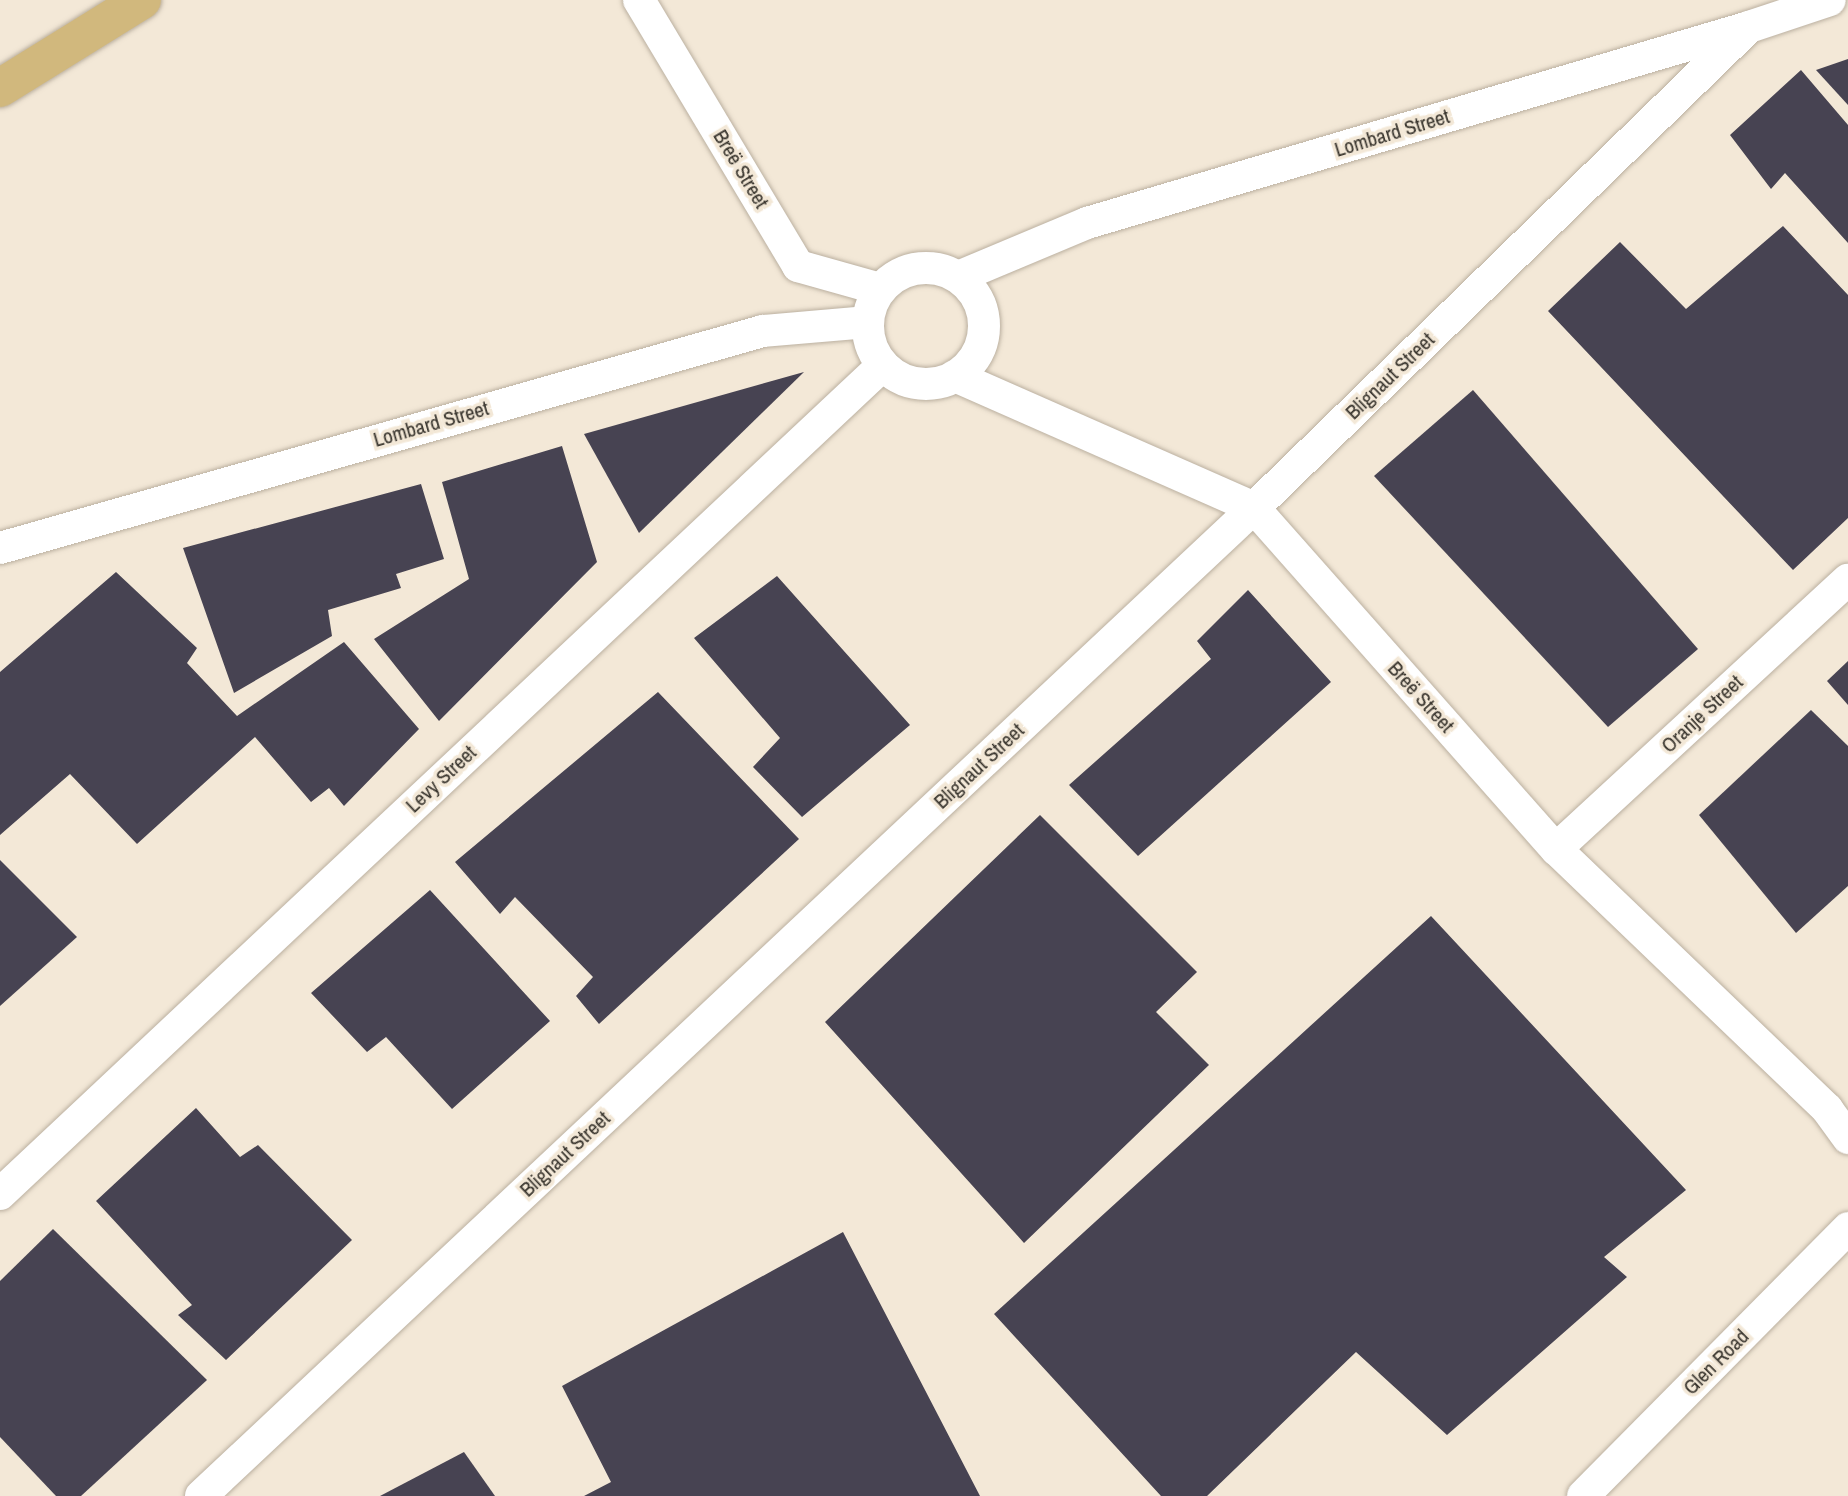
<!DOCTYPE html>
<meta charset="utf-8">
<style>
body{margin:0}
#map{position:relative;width:1848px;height:1496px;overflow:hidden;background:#f3e8d7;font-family:"Archivo Narrow",sans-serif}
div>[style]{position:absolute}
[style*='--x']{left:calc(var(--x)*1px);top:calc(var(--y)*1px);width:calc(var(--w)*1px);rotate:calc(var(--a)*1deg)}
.building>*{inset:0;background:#474352}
.roads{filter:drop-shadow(0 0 2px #bbb0a0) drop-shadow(0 0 2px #bbb0a0)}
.street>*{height:32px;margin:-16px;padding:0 16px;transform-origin:16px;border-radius:16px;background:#fff}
.street>.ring{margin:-16px;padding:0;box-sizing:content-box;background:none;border:32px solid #fff;border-radius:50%}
.primary>*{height:38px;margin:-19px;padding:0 19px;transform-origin:19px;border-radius:19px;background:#d1b87d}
span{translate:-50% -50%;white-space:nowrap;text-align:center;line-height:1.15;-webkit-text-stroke:7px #f3e8d7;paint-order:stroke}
.street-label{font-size:21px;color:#38342d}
</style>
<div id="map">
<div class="building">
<div style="clip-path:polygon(1848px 59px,1848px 105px,1816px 70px)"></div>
<div style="clip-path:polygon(1801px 70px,1848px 125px,1848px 243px,1785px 173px,1771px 189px,1730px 135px)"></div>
<div style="clip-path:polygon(1783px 226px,1848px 295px,1848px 518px,1793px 570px,1548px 311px,1620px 242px,1686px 309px)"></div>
<div style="clip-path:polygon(804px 372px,639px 533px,584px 434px)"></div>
<div style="clip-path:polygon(1473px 390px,1698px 649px,1608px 727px,1374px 476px)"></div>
<div style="clip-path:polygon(562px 446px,597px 562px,439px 721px,374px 639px,469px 579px,442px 482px)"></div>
<div style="clip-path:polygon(421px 484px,444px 559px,396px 574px,401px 588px,328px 610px,332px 636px,234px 693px,183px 548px)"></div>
<div style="clip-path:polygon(116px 572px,197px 648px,187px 663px,237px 716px,344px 642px,419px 729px,344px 806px,329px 788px,311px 802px,255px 737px,137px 844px,70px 774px,0 835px,0 672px)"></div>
<div style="clip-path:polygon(777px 576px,910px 725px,802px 817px,753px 767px,780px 738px,694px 638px)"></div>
<div style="clip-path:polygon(1248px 590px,1331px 682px,1138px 856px,1069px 785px,1211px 659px,1197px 641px)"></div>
<div style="clip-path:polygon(1848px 661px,1848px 705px,1827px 681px)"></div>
<div style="clip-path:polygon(658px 692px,799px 839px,599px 1024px,576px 996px,593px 977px,515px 897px,500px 914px,455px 862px)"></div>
<div style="clip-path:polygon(1811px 710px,1848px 746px,1848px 886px,1796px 933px,1699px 815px)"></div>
<div style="clip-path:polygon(1040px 815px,1197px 972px,1156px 1012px,1209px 1065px,1024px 1243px,825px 1022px)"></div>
<div style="clip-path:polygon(0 860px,77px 937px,0 1006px)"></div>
<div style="clip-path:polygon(430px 890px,550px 1021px,452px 1109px,386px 1037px,367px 1052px,311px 993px)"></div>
<div style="clip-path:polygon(1431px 916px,1686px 1190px,1604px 1257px,1627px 1277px,1447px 1435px,1356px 1352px,1207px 1496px,1161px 1496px,994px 1314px)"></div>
<div style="clip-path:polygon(196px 1108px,240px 1157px,258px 1145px,352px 1240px,226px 1360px,178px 1315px,192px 1305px,96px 1201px)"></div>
<div style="clip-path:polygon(53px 1229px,207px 1380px,81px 1496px,56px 1496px,0 1437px,0 1281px)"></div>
<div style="clip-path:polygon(843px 1232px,980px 1496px,584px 1496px,611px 1482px,562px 1386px)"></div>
<div style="clip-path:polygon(464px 1452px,495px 1496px,380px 1496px)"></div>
</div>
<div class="roads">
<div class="street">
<div style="--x:639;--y:0;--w:310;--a:59.1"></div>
<div style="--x:798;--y:266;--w:85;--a:15.7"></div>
<div class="ring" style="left:868px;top:268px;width:84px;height:84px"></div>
<div style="--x:958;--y:277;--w:140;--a:-22.7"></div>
<div style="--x:1087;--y:223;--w:690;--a:-16.49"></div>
<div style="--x:1749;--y:27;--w:85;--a:-18.4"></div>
<div style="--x:955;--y:376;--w:327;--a:23.8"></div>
<div style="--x:1254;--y:508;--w:456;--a:48.5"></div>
<div style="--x:1556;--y:849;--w:376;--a:43.8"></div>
<div style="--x:1827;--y:1109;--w:36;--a:54"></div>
<div style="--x:0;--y:548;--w:793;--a:-15.88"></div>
<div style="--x:763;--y:331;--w:104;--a:-4.9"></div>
<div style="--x:1556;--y:849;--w:397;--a:-42.7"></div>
<div style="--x:0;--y:1194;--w:1211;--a:-43.19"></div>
<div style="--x:201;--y:1496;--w:1444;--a:-43.18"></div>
<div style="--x:1254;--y:508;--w:690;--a:-44.18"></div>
<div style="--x:1583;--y:1496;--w:377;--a:-45.3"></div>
</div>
<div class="primary">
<div style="--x:0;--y:88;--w:167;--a:-31.8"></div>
</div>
</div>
<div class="street-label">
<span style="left:1392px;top:133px;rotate:-17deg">Lombard Street</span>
<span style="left:741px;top:169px;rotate:59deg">Breë Street</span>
<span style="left:1390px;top:376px;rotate:-44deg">Blignaut Street</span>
<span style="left:431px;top:424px;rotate:-16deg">Lombard Street</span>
<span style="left:1421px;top:697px;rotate:48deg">Breë Street</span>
<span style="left:1702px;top:714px;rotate:-43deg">Oranje Street</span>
<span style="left:979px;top:766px;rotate:-43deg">Blignaut Street</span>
<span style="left:441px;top:779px;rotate:-43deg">Levy Street</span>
<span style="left:565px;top:1154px;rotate:-43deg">Blignaut Street</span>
<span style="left:1716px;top:1362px;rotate:-45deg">Glen Road</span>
</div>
</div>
